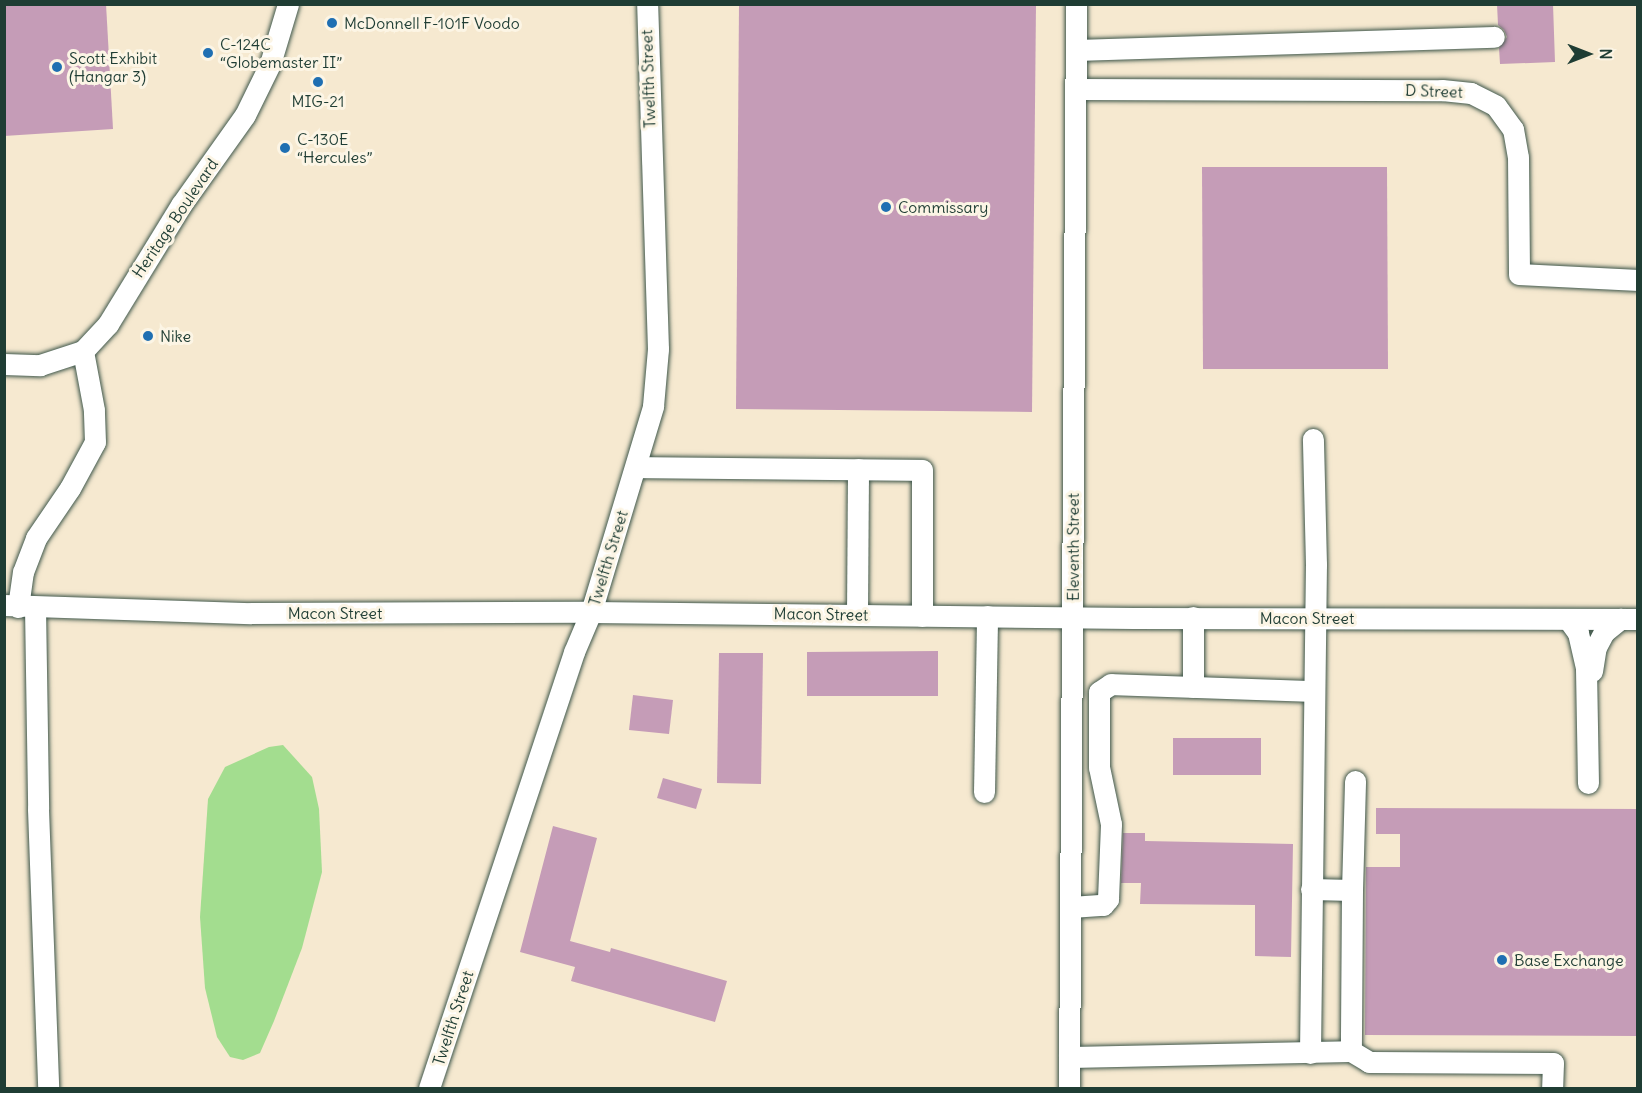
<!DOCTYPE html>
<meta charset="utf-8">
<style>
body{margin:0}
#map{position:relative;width:1642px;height:1093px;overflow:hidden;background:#f6e9d0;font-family:Delius,sans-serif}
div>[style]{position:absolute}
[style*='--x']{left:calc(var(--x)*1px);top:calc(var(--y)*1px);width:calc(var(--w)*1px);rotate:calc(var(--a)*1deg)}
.green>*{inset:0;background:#a3dd8f}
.building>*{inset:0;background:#c59cb7}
.roads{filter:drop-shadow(0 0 2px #3f574b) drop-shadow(0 0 2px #3f574b)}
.minor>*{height:21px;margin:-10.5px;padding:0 10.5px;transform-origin:10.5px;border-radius:10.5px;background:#fff}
.dots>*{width:16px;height:16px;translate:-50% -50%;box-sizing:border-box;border:3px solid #fcf5e5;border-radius:50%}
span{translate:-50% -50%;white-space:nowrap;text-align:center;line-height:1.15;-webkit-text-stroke:6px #fcf5e5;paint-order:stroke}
.poi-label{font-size:16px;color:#1f3d34}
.left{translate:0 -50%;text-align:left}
.street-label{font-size:16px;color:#1f3d34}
.frame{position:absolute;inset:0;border:6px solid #1f3d34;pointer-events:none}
.north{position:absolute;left:1558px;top:24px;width:60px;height:60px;-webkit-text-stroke:4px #fcf5e5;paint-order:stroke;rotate:90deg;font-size:16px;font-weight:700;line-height:24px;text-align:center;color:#1f3d34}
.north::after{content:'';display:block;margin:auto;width:21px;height:27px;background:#1f3d34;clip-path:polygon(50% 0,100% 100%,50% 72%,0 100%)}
</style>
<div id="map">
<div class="green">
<div style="clip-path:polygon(283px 745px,312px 777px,319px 809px,322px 872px,302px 948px,274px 1021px,260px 1053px,243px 1060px,230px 1057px,217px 1037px,205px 988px,200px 917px,208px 799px,225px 767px,269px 747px)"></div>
</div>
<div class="building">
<div style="clip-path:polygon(4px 4px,106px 4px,113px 129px,4px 136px)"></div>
<div style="clip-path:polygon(739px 4px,1036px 4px,1032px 412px,736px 409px)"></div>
<div style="clip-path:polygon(1497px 4px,1553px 4px,1555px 62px,1500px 64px,1499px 48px,1507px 37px,1504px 30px,1498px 25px)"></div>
<div style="clip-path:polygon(1202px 167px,1387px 167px,1388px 369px,1203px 369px)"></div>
<div style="clip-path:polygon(938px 651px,938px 696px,807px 696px,807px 652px)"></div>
<div style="clip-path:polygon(719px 653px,763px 653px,761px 784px,717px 783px)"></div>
<div style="clip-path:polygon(633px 695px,673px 700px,669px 734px,629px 730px)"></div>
<div style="clip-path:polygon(1173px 738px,1261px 738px,1261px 775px,1173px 775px)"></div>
<div style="clip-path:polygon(663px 778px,702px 789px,696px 809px,657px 798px)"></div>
<div style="clip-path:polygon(1376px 808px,1638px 809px,1638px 1036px,1365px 1035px,1366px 867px,1400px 867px,1400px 834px,1376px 834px)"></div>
<div style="clip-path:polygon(553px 826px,597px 838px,570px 941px,610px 952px,611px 948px,727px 981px,715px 1022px,571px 981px,575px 967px,520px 952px)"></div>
<div style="clip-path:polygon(1123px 833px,1145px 833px,1145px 841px,1293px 844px,1291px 957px,1255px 956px,1255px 905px,1140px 904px,1141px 883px,1121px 883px)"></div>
</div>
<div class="roads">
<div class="minor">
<div style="--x:1076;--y:50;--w:418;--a:-1.8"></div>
<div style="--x:1076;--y:89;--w:366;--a:0.2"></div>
<div style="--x:1442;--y:90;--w:29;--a:6"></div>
<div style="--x:1471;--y:93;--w:28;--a:27"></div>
<div style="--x:1496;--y:106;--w:29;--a:54"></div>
<div style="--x:1513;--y:129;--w:28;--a:80"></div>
<div style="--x:1518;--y:157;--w:117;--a:89.5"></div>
<div style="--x:1519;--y:274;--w:119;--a:2.9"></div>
<div style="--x:4;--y:364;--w:36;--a:2"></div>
<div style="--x:40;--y:365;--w:45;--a:-18"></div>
<div style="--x:83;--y:351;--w:37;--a:-47"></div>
<div style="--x:108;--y:324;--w:140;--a:-58.5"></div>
<div style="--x:181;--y:205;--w:110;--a:-54.6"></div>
<div style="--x:245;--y:115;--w:57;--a:-63.9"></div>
<div style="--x:270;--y:64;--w:63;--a:-73.3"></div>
<div style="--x:636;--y:467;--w:286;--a:0.6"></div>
<div style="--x:922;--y:470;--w:146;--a:90"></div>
<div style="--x:4;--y:605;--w:247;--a:1.9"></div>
<div style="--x:251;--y:613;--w:340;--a:-0.2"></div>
<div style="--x:591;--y:612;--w:542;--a:0.63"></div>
<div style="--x:1133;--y:618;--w:505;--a:0.11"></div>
<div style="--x:18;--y:607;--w:35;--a:-82"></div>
<div style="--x:23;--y:572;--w:36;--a:-69"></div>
<div style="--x:36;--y:538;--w:60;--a:-55.8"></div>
<div style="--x:70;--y:488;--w:52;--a:-61.5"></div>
<div style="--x:95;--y:442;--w:32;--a:-92"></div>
<div style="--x:94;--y:410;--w:60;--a:-100.6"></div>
<div style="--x:35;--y:607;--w:202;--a:89.1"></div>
<div style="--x:38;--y:809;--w:279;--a:87.9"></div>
<div style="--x:857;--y:615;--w:146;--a:-89.6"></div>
<div style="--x:1193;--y:617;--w:70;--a:90"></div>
<div style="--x:1568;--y:619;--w:17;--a:54"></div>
<div style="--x:1578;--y:633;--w:37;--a:77"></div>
<div style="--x:1586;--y:669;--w:114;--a:89"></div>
<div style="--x:1592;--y:671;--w:24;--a:-81"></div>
<div style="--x:1596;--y:647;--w:17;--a:-62"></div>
<div style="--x:1604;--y:632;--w:21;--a:-39"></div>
<div style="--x:984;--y:792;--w:176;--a:-89"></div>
<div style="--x:1311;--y:889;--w:41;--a:1.4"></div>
<div style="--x:1352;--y:890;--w:161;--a:90.4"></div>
<div style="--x:1351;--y:1051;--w:21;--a:31"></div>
<div style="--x:1369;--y:1062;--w:184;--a:0.3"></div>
<div style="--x:1553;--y:1063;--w:25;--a:92"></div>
<div style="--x:1352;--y:890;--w:109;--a:-88.4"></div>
<div style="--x:1071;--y:907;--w:32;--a:-4"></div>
<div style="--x:1103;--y:905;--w:8;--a:-50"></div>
<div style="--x:1108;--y:899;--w:75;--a:-87.7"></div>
<div style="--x:1111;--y:824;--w:58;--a:-101.9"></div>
<div style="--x:1099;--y:767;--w:75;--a:-90"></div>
<div style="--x:1099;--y:692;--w:14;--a:-34"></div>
<div style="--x:1111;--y:684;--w:201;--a:2"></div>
<div style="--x:1310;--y:1053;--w:488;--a:-89.3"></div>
<div style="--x:1316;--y:565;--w:126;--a:-91.4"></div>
<div style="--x:1069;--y:1057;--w:282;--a:-1.2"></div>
<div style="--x:429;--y:1088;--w:459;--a:-71.6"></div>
<div style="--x:574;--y:652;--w:43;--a:-67"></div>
<div style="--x:591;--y:612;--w:215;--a:-73.2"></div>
<div style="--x:653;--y:406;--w:57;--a:-85"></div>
<div style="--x:658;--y:349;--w:345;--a:-91.8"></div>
<div style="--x:1069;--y:1088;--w:1084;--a:-89.63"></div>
</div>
</div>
<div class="dots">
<div style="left:332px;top:23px;background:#1f6fb2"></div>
<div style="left:208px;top:53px;background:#1f6fb2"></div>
<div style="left:57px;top:67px;background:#1f6fb2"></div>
<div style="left:318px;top:82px;background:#1f6fb2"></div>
<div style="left:285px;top:148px;background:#1f6fb2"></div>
<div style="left:886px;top:207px;background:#1f6fb2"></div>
<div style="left:148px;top:336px;background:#1f6fb2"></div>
<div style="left:1502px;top:960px;background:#1f6fb2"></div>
</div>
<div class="poi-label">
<span class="left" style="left:344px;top:23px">McDonnell F-101F Voodo</span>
<span class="left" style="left:220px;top:53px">C-124C<br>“Globemaster II”</span>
<span class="left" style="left:69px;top:67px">Scott Exhibit<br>(Hangar 3)</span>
<span style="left:318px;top:101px">MIG-21</span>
<span class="left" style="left:297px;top:148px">C-130E<br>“Hercules”</span>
<span class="left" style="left:898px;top:207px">Commissary</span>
<span class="left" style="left:160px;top:336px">Nike</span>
<span class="left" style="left:1514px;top:960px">Base Exchange</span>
</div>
<div class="street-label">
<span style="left:648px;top:79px;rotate:-92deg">Twelfth Street</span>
<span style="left:1434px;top:91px;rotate:2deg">D Street</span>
<span style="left:175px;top:218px;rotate:-56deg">Heritage Boulevard</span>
<span style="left:1073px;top:547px;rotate:-90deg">Eleventh Street</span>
<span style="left:608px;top:558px;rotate:-73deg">Twelfth Street</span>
<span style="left:335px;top:613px">Macon Street</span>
<span style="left:821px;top:614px;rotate:1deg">Macon Street</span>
<span style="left:1307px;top:618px">Macon Street</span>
<span style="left:453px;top:1018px;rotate:-72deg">Twelfth Street</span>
</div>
<div class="frame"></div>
<div class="north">N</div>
</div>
